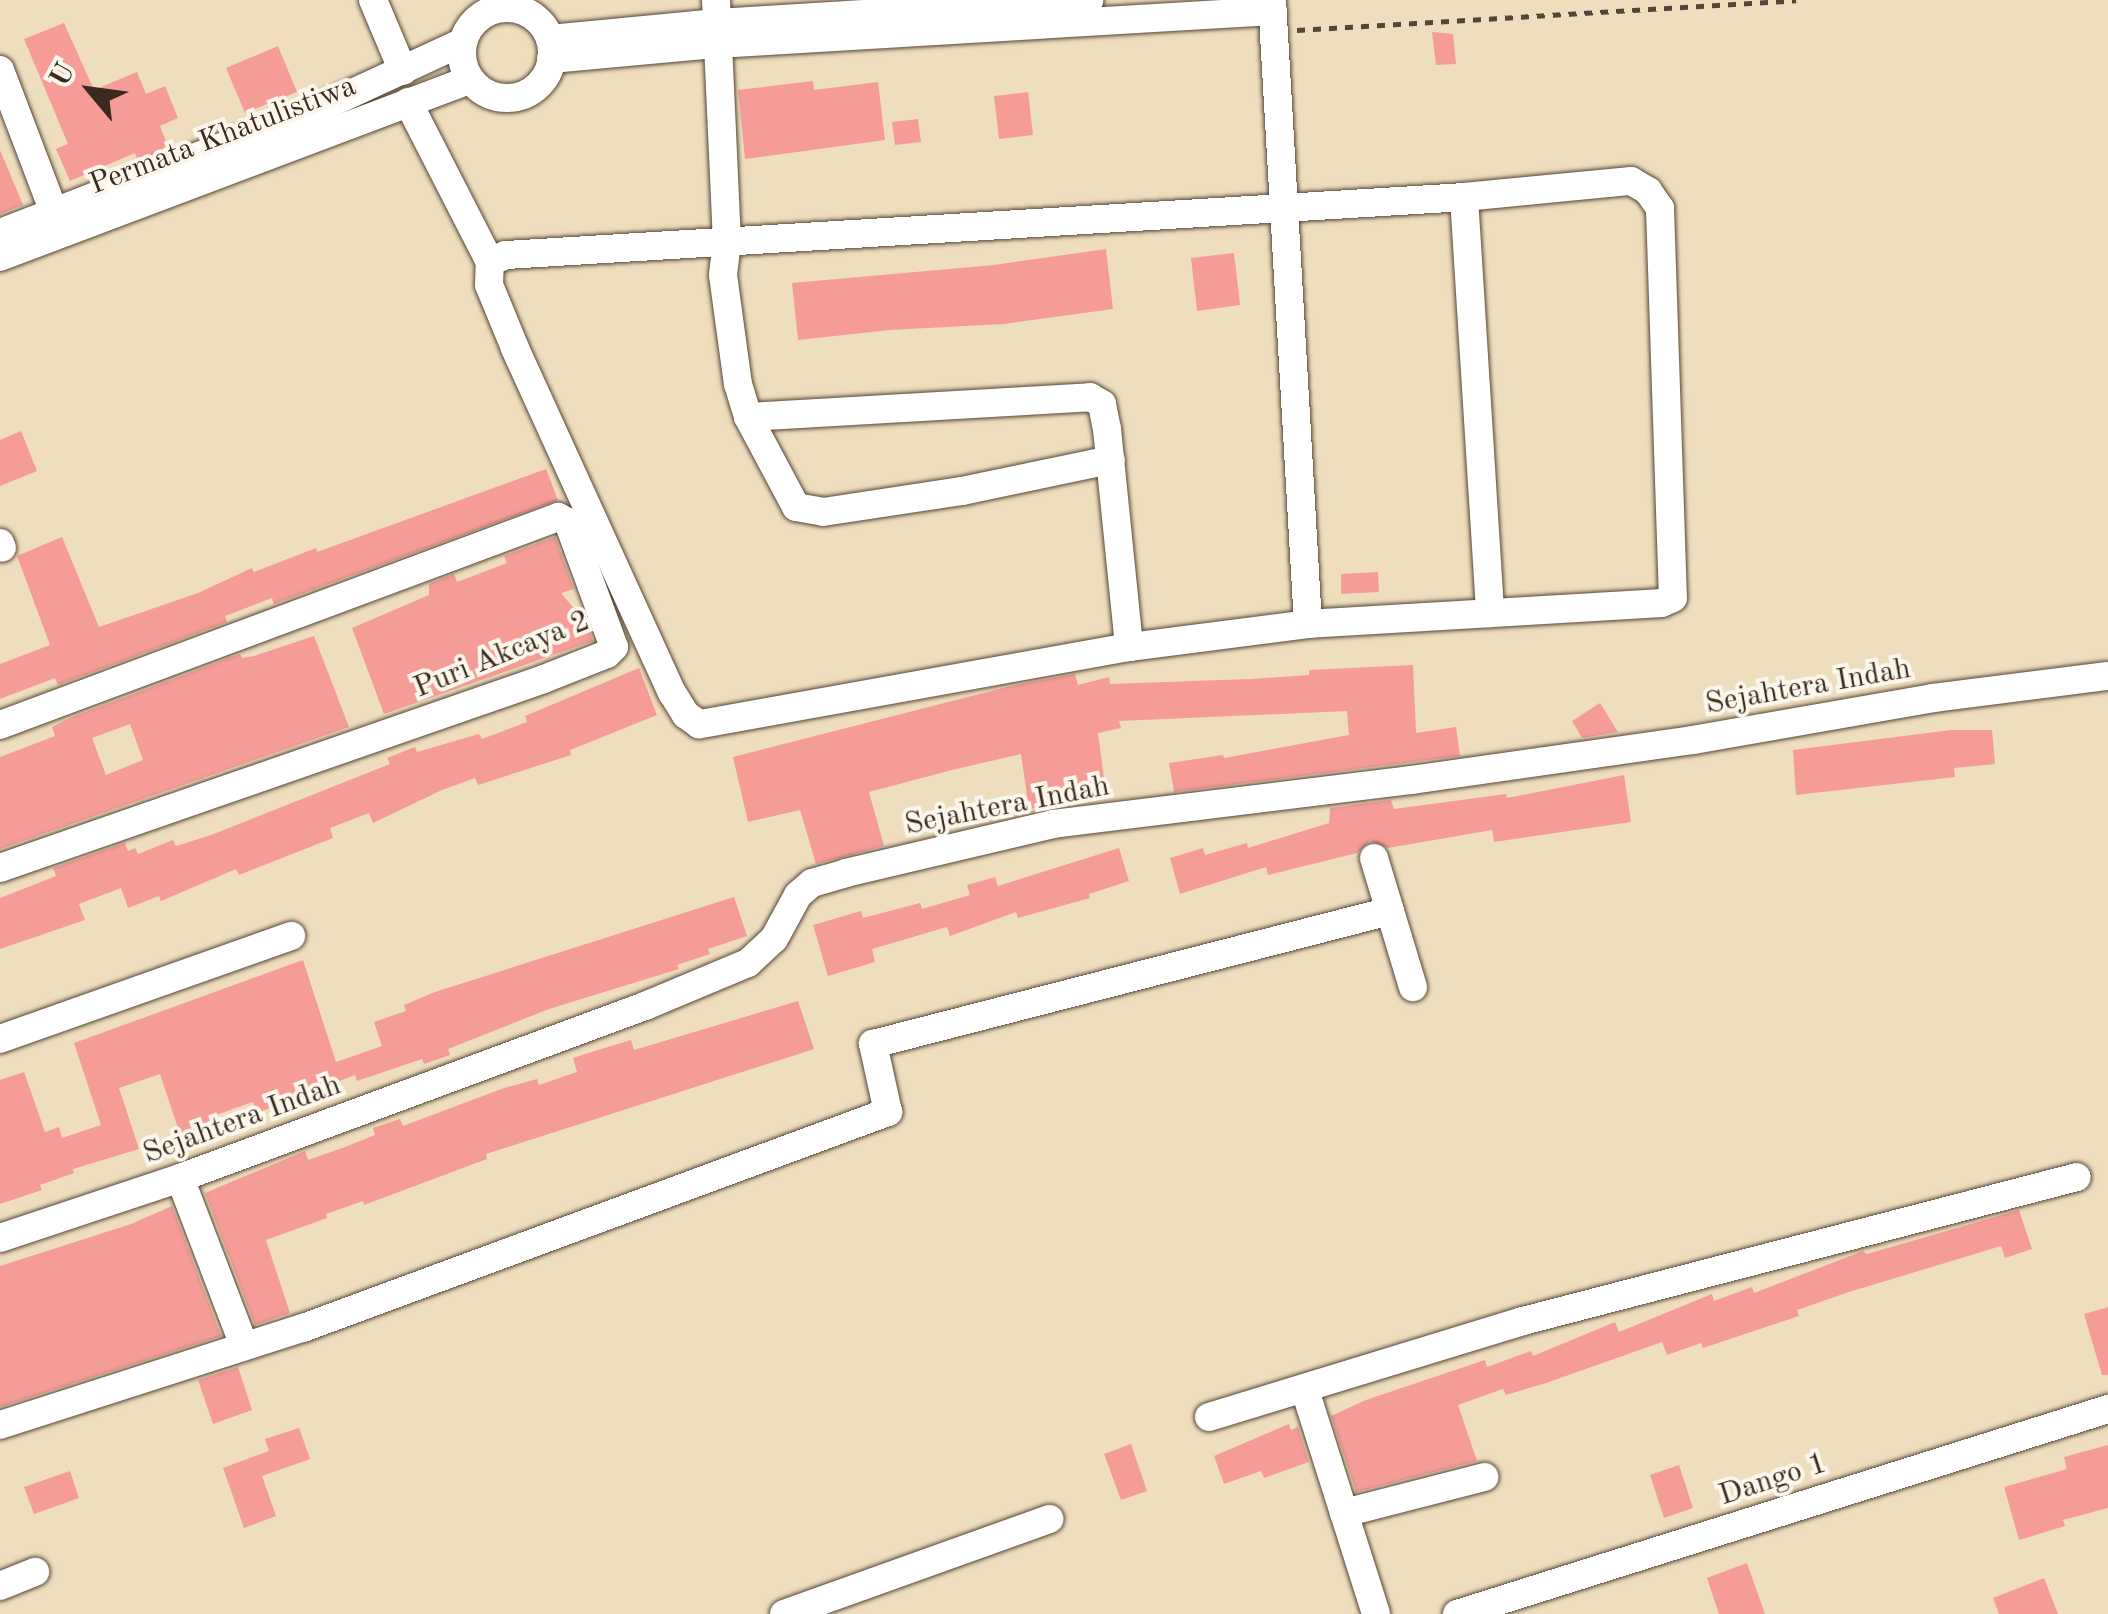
<!DOCTYPE html>
<style>
body{margin:0}
#map{position:relative;width:2108px;height:1614px;overflow:hidden;background:#eedebd;font-family:"Old Standard TT",serif}
div>[style]{position:absolute}
[style*='--x']{left:calc(var(--x)*1px);top:calc(var(--y)*1px);width:calc(var(--w)*1px);rotate:calc(var(--a)*1deg)}
.building>*{inset:0;background:#f59c96}
.path>*{height:5px;margin-top:-2.5px;transform-origin:0;background:repeating-linear-gradient(90deg,#564536 0 8px,transparent 0 16px)}
.roads{filter:drop-shadow(0 0 2px #564536) drop-shadow(0 0 2px #564536)}
.minor>*{height:28px;margin:-14px;padding:0 14px;transform-origin:14px;border-radius:14px;background:#fff}
.minor>.ring{margin:-14px;padding:0;box-sizing:content-box;background:none;border:28px solid #fff;border-radius:50%}
span{translate:-50% -50%;white-space:nowrap;text-align:center;line-height:1.15;-webkit-text-stroke:8px #fbf7ec;paint-order:stroke}
.street-label{font-size:30px;color:#3b2a1e}
.north{position:absolute;left:40px;top:40px;width:100px;height:100px;-webkit-text-stroke:8px #fbf7ec;paint-order:stroke;rotate:299deg;font-size:28px;font-weight:700;line-height:40px;text-align:center;color:#3b2a1e}
.north::after{content:'';display:block;margin:auto;width:35px;height:45px;background:#3b2a1e;clip-path:polygon(50% 0,100% 100%,50% 72%,0 100%)}
</style>
<div id="map">
<div class="building">
<div style="clip-path:polygon(64px 23px,94px 90px,137px 72px,146px 94px,165px 86px,178px 118px,160px 126px,169px 149px,138px 161px,135px 153px,70px 181px,56px 149px,68px 144px,24px 39px)"></div>
<div style="clip-path:polygon(1432px 32px,1453px 34px,1456px 64px,1436px 65px)"></div>
<div style="clip-path:polygon(278px 46px,297px 92px,245px 113px,226px 68px)"></div>
<div style="clip-path:polygon(813px 81px,814px 90px,878px 82px,885px 140px,745px 159px,738px 90px)"></div>
<div style="clip-path:polygon(1028px 92px,1033px 135px,999px 139px,994px 96px)"></div>
<div style="clip-path:polygon(918px 119px,921px 142px,895px 145px,892px 122px)"></div>
<div style="clip-path:polygon(0 150px,23px 205px,0 214px)"></div>
<div style="clip-path:polygon(1106px 249px,1113px 309px,1004px 324px,890px 330px,798px 340px,792px 283px,994px 265px)"></div>
<div style="clip-path:polygon(1234px 253px,1240px 305px,1197px 311px,1191px 258px)"></div>
<div style="clip-path:polygon(21px 431px,37px 471px,0 486px,0 440px)"></div>
<div style="clip-path:polygon(546px 469px,558px 500px,274px 604px,272px 598px,225px 616px,227px 622px,58px 685px,55px 678px,0 699px,0 664px,50px 645px,17px 556px,62px 537px,99px 627px,198px 593px,252px 568px,254px 572px,316px 548px,317px 552px)"></div>
<div style="clip-path:polygon(555px 537px,574px 589px,561px 593px,587px 624px,593px 641px,384px 714px,352px 628px,429px 595px,429px 584px,454px 574px,457px 582px,507px 563px,504px 556px)"></div>
<div style="clip-path:polygon(1378px 572px,1379px 592px,1341px 594px,1341px 574px)"></div>
<div style="clip-path:polygon(evenodd,314px 636px,349px 727px,0 849px,0 757px,55px 736px,52px 727px,70px 718px,240px 654px,242px 658px,254px 656px,314px 636px,130px 724px,143px 760px,106px 775px,92px 738px,130px 724px)"></div>
<div style="clip-path:polygon(1413px 665px,1416px 733px,1456px 727px,1460px 756px,1174px 792px,1169px 763px,1223px 755px,1224px 758px,1349px 735px,1347px 711px,1119px 721px,1121px 728px,1098px 733px,1106px 794px,1029px 809px,1021px 754px,952px 770px,869px 792px,884px 846px,816px 864px,800px 810px,748px 822px,733px 757px,1011px 686px,1075px 674px,1078px 685px,1109px 677px,1110px 684px,1250px 679px,1309px 675px,1309px 670px)"></div>
<div style="clip-path:polygon(639px 668px,657px 715px,570px 750px,571px 755px,478px 785px,475px 778px,442px 790px,373px 823px,369px 813px,330px 828px,333px 838px,239px 875px,236px 869px,161px 901px,159px 896px,128px 908px,121px 888px,79px 904px,85px 920px,0 949px,0 898px,56px 876px,53px 868px,125px 843px,128px 851px,135px 848px,138px 854px,173px 840px,176px 846px,211px 835px,390px 764px,387px 758px,415px 747px,417px 752px,479px 734px,482px 739px,527px 722px,525px 716px)"></div>
<div style="clip-path:polygon(1600px 703px,1618px 732px,1582px 738px,1572px 721px)"></div>
<div style="clip-path:polygon(1951px 730px,1992px 730px,1995px 764px,1954px 768px,1955px 777px,1796px 795px,1793px 750px)"></div>
<div style="clip-path:polygon(1624px 775px,1631px 822px,1494px 842px,1492px 830px,1388px 848px,1370px 841px,1357px 853px,1268px 875px,1266px 867px,1180px 894px,1170px 858px,1203px 848px,1205px 855px,1247px 843px,1248px 848px,1329px 823px,1330px 808px,1391px 800px,1394px 809px,1506px 794px,1507px 798px)"></div>
<div style="clip-path:polygon(1119px 848px,1129px 881px,1089px 894px,1090px 898px,1018px 918px,1016px 912px,950px 936px,947px 927px,872px 949px,875px 962px,828px 976px,813px 925px,861px 911px,863px 918px,920px 903px,922px 909px,970px 895px,967px 885px,995px 877px,998px 886px)"></div>
<div style="clip-path:polygon(734px 897px,747px 936px,708px 949px,710px 954px,677px 965px,679px 969px,549px 1009px,448px 1049px,450px 1055px,424px 1064px,422px 1059px,357px 1081px,355px 1075px,257px 1113px,253px 1102px,213px 1116px,216px 1125px,181px 1137px,160px 1074px,119px 1088px,139px 1149px,73px 1169px,74px 1173px,40px 1185px,42px 1190px,0 1204px,0 1080px,24px 1072px,45px 1132px,59px 1127px,62px 1138px,101px 1125px,74px 1043px,303px 960px,336px 1062px,382px 1046px,374px 1022px,406px 1011px,404px 1005px,435px 992px)"></div>
<div style="clip-path:polygon(798px 1001px,814px 1049px,486px 1154px,487px 1159px,364px 1205px,363px 1201px,326px 1214px,327px 1218px,266px 1240px,290px 1313px,255px 1325px,205px 1193px,305px 1151px,308px 1160px,345px 1147px,375px 1135px,373px 1128px,400px 1119px,403px 1126px,504px 1088px,537px 1079px,539px 1085px,577px 1072px,573px 1058px,598px 1050px,631px 1040px,634px 1050px)"></div>
<div style="clip-path:polygon(172px 1206px,221px 1336px,0 1407px,0 1266px,131px 1224px)"></div>
<div style="clip-path:polygon(2019px 1210px,2032px 1249px,2005px 1258px,2001px 1246px,1849px 1292px,1797px 1310px,1799px 1316px,1703px 1348px,1701px 1343px,1667px 1355px,1662px 1342px,1546px 1383px,1506px 1395px,1503px 1389px,1458px 1405px,1477px 1461px,1356px 1492px,1331px 1416px,1366px 1400px,1485px 1360px,1487px 1367px,1531px 1351px,1533px 1356px,1615px 1322px,1619px 1332px,1712px 1294px,1714px 1301px,1752px 1287px,1754px 1293px,1863px 1251px,1867px 1254px)"></div>
<div style="clip-path:polygon(2108px 1307px,2108px 1375px,2102px 1375px,2084px 1314px)"></div>
<div style="clip-path:polygon(238px 1367px,252px 1410px,213px 1424px,198px 1380px)"></div>
<div style="clip-path:polygon(1289px 1424px,1291px 1430px,1298px 1427px,1309px 1462px,1264px 1478px,1261px 1471px,1224px 1484px,1214px 1456px)"></div>
<div style="clip-path:polygon(299px 1428px,310px 1459px,262px 1476px,276px 1516px,244px 1528px,223px 1468px,269px 1451px,265px 1439px)"></div>
<div style="clip-path:polygon(1131px 1444px,1147px 1491px,1121px 1500px,1104px 1454px)"></div>
<div style="clip-path:polygon(2108px 1445px,2108px 1508px,2063px 1520px,2065px 1526px,2019px 1540px,2004px 1487px,2067px 1469px,2064px 1457px)"></div>
<div style="clip-path:polygon(1679px 1465px,1693px 1508px,1664px 1518px,1650px 1475px)"></div>
<div style="clip-path:polygon(70px 1471px,79px 1498px,34px 1514px,24px 1487px)"></div>
<div style="clip-path:polygon(1747px 1563px,1765px 1614px,1719px 1614px,1707px 1578px)"></div>
<div style="clip-path:polygon(2044px 1578px,2058px 1614px,1999px 1614px,1993px 1598px)"></div>
</div>
<div class="path">
<div style="--x:1297;--y:30;--w:500;--a:-3.4"></div>
</div>
<div class="roads">
<div class="minor">
<div style="--x:373;--y:0;--w:77;--a:67.1"></div>
<div style="--x:716;--y:0;--w:242;--a:87.4"></div>
<div style="--x:727;--y:242;--w:33;--a:97"></div>
<div style="--x:723;--y:275;--w:110;--a:82.2"></div>
<div style="--x:738;--y:384;--w:34;--a:73"></div>
<div style="--x:748;--y:417;--w:102;--a:61.9"></div>
<div style="--x:796;--y:507;--w:27;--a:10"></div>
<div style="--x:823;--y:512;--w:141;--a:-8.6"></div>
<div style="--x:962;--y:491;--w:152;--a:-11.8"></div>
<div class="ring" style="left:462px;top:8px;width:62px;height:62px"></div>
<div style="--x:550;--y:39;--w:168;--a:-5.5"></div>
<div style="--x:717;--y:23;--w:373;--a:-3.5"></div>
<div style="--x:551;--y:59;--w:167;--a:-5.2"></div>
<div style="--x:717;--y:44;--w:557;--a:-3.4"></div>
<div style="--x:0;--y:70;--w:169;--a:69.2"></div>
<div style="--x:408;--y:102;--w:180;--a:62.9"></div>
<div style="--x:1464;--y:197;--w:417;--a:86.4"></div>
<div style="--x:0;--y:233;--w:329;--a:-21.2"></div>
<div style="--x:307;--y:114;--w:172;--a:-24.8"></div>
<div style="--x:0;--y:257;--w:501;--a:-20.68"></div>
<div style="--x:748;--y:417;--w:343;--a:-3.3"></div>
<div style="--x:1090;--y:397;--w:14;--a:30"></div>
<div style="--x:1102;--y:404;--w:25;--a:79"></div>
<div style="--x:1107;--y:429;--w:219;--a:84.2"></div>
<div style="--x:1129;--y:647;--w:180;--a:-7.3"></div>
<div style="--x:1308;--y:624;--w:625;--a:-93.3"></div>
<div style="--x:0;--y:543;--w:5;--a:68"></div>
<div style="--x:1129;--y:647;--w:437;--a:169.8"></div>
<div style="--x:699;--y:724;--w:16;--a:-145"></div>
<div style="--x:686;--y:715;--w:26;--a:-122"></div>
<div style="--x:672;--y:693;--w:379;--a:-114.5"></div>
<div style="--x:515;--y:348;--w:68;--a:-112.4"></div>
<div style="--x:489;--y:285;--w:23;--a:-88"></div>
<div style="--x:490;--y:262;--w:17;--a:-24"></div>
<div style="--x:506;--y:255;--w:960;--a:-3.46"></div>
<div style="--x:1464;--y:197;--w:168;--a:-5.5"></div>
<div style="--x:1631;--y:181;--w:20;--a:30"></div>
<div style="--x:1648;--y:191;--w:21;--a:55"></div>
<div style="--x:1660;--y:208;--w:390;--a:88.1"></div>
<div style="--x:1673;--y:598;--w:13;--a:157"></div>
<div style="--x:1661;--y:603;--w:354;--a:176.6"></div>
<div style="--x:0;--y:725;--w:596;--a:-20.44"></div>
<div style="--x:558;--y:517;--w:11;--a:27"></div>
<div style="--x:568;--y:522;--w:133;--a:69.8"></div>
<div style="--x:614;--y:647;--w:10;--a:135"></div>
<div style="--x:607;--y:654;--w:68;--a:158.4"></div>
<div style="--x:544;--y:679;--w:576;--a:160.84"></div>
<div style="--x:1374;--y:858;--w:135;--a:73.2"></div>
<div style="--x:0;--y:1039;--w:309;--a:-19.5"></div>
<div style="--x:180;--y:1178;--w:180;--a:69.1"></div>
<div style="--x:0;--y:1238;--w:190;--a:-18.4"></div>
<div style="--x:180;--y:1178;--w:496;--a:-20.3"></div>
<div style="--x:645;--y:1006;--w:112;--a:-22.7"></div>
<div style="--x:748;--y:963;--w:35;--a:-43"></div>
<div style="--x:774;--y:939;--w:50;--a:-61.4"></div>
<div style="--x:798;--y:895;--w:18;--a:-41"></div>
<div style="--x:812;--y:883;--w:35;--a:-16"></div>
<div style="--x:846;--y:873;--w:213;--a:-13.3"></div>
<div style="--x:1053;--y:824;--w:362;--a:-7"></div>
<div style="--x:1412;--y:780;--w:284;--a:-8.1"></div>
<div style="--x:1693;--y:740;--w:244;--a:-9.9"></div>
<div style="--x:1933;--y:698;--w:176;--a:-7.2"></div>
<div style="--x:1305;--y:1390;--w:235;--a:72.4"></div>
<div style="--x:1209;--y:1417;--w:328;--a:-17"></div>
<div style="--x:1523;--y:1321;--w:572;--a:-14.57"></div>
<div style="--x:0;--y:1425;--w:318;--a:-17.8"></div>
<div style="--x:303;--y:1328;--w:624;--a:-20.27"></div>
<div style="--x:888;--y:1112;--w:70;--a:-102.4"></div>
<div style="--x:873;--y:1044;--w:534;--a:-14.43"></div>
<div style="--x:1344;--y:1513;--w:145;--a:-14.4"></div>
<div style="--x:0;--y:1586;--w:38;--a:-22"></div>
<div style="--x:784;--y:1614;--w:282;--a:-19.7"></div>
<div style="--x:1457;--y:1614;--w:683;--a:-17.48"></div>
</div>
</div>
<div class="street-label">
<span style="left:223px;top:136px;rotate:-21deg">Permata Khatulistiwa</span>
<span style="left:502px;top:655px;rotate:-22deg">Puri Akcaya 2</span>
<span style="left:1808px;top:687px;rotate:-10deg">Sejahtera Indah</span>
<span style="left:1007px;top:806px;rotate:-11deg">Sejahtera Indah</span>
<span style="left:242px;top:1120px;rotate:-20deg">Sejahtera Indah</span>
<span style="left:1773px;top:1480px;rotate:-18deg">Dango 1</span>
</div>
<div class="north">U</div>
</div>
